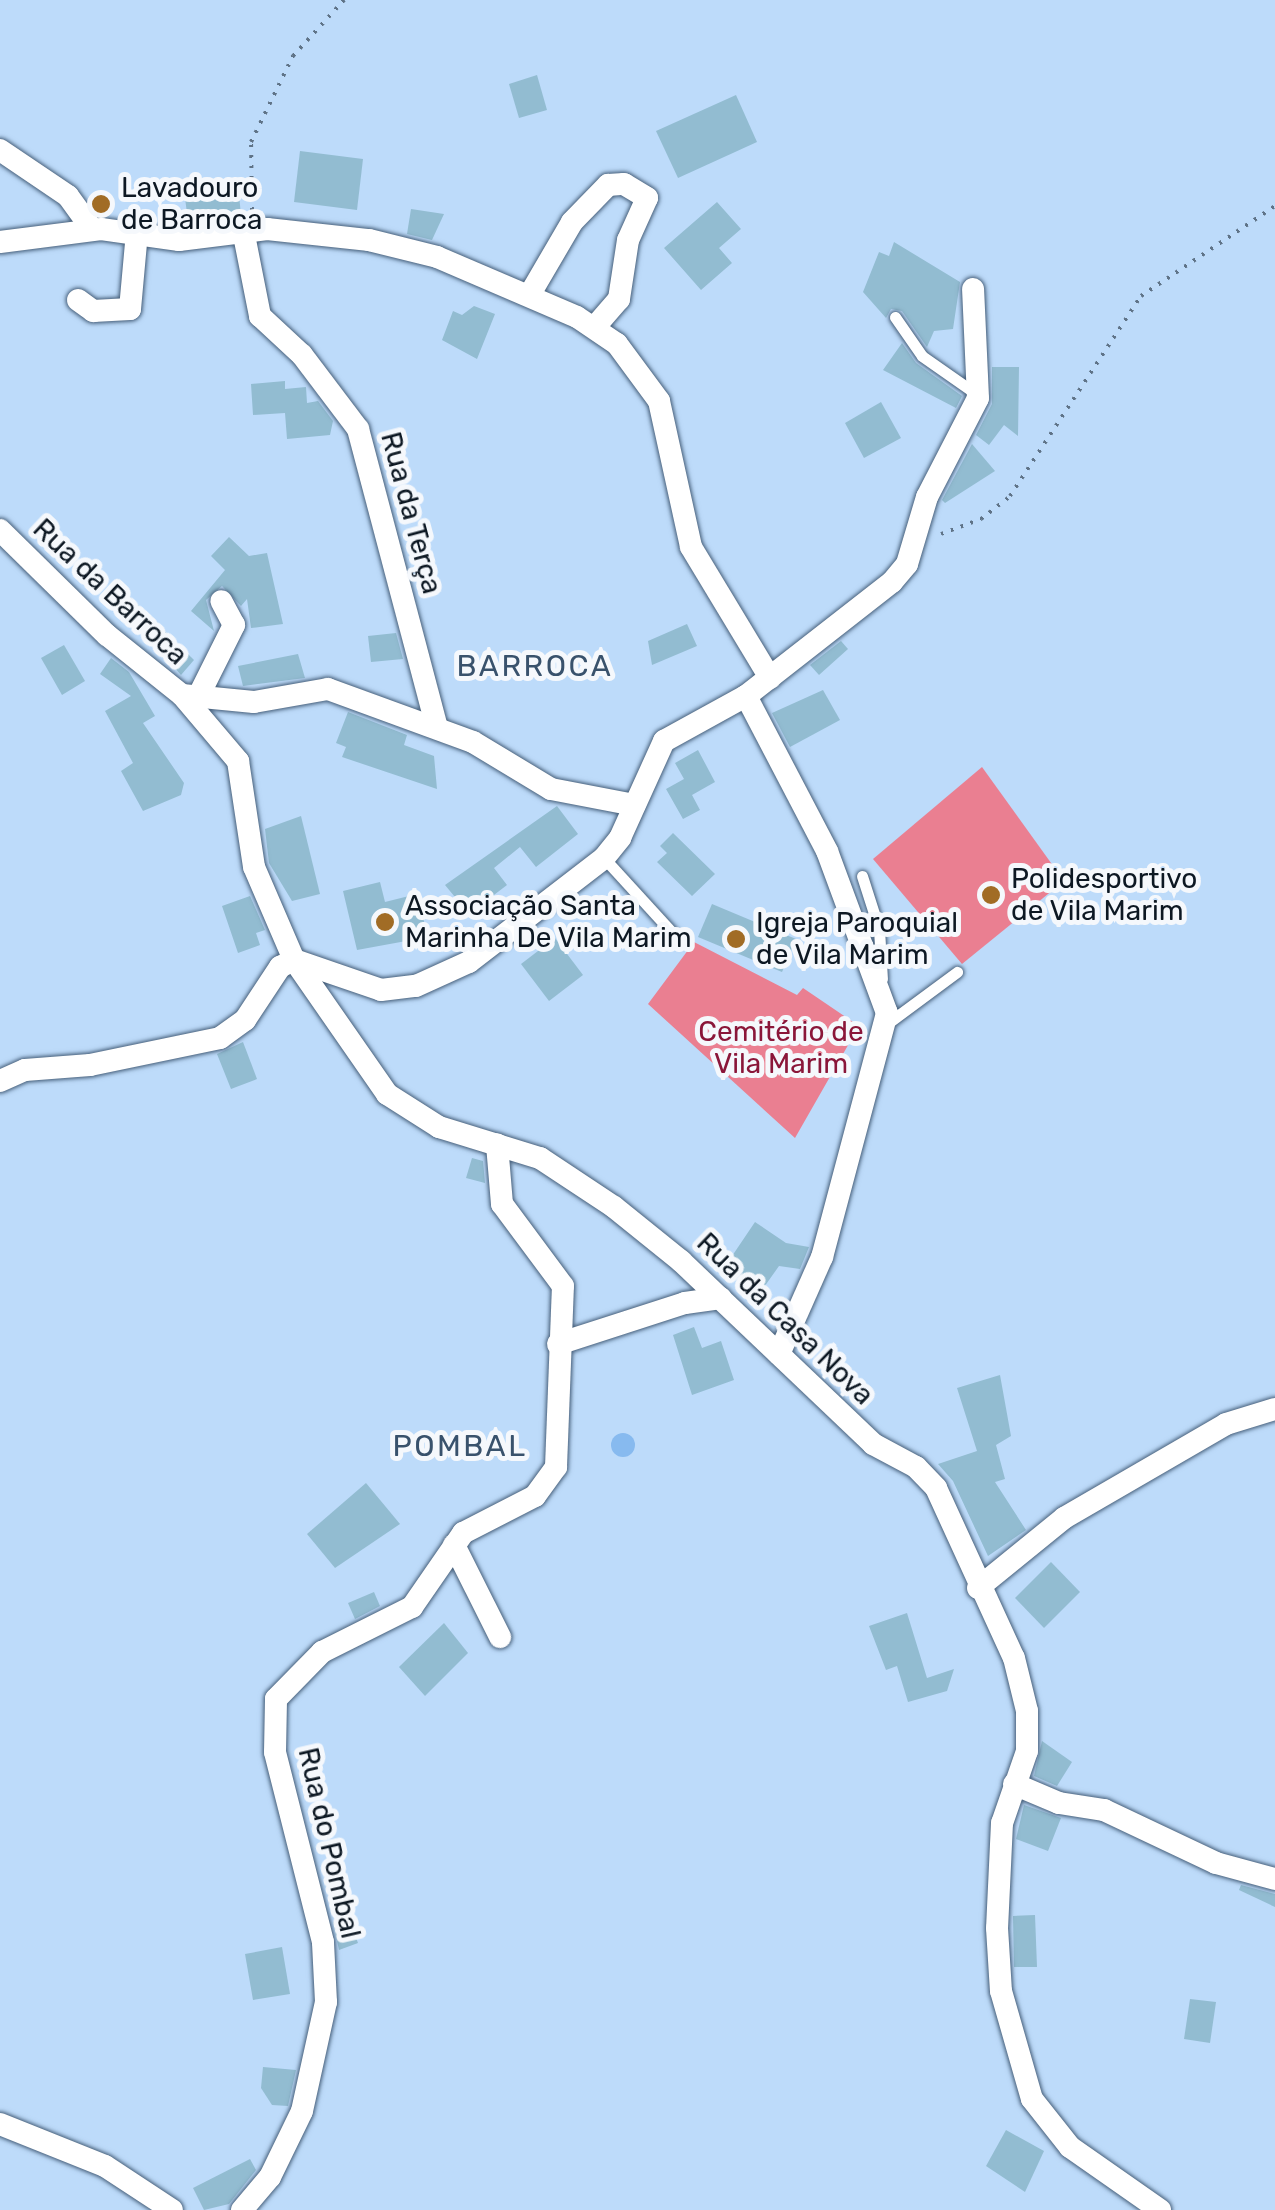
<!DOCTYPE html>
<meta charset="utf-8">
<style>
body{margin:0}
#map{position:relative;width:1275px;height:2210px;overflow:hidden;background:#bddbfa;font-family:Rubik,sans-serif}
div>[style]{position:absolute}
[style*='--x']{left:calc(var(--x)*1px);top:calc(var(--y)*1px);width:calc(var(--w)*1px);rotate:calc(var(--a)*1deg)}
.green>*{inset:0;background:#ea7f91}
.water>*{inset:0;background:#87baef}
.round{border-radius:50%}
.building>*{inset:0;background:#92bcd1}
.path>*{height:4px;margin-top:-2px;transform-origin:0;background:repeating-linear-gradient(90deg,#5f7387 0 2.5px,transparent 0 10.5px)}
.roads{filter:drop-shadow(0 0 2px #465f7a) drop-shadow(0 0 2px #465f7a)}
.service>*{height:11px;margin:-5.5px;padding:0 5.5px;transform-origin:5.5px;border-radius:5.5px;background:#fff}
.minor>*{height:22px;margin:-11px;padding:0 11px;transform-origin:11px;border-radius:11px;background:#fff}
.dots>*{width:28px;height:28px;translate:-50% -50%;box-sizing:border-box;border:5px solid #f5f8fc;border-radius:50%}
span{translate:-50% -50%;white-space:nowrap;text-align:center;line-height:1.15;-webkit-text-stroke:10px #f5f8fc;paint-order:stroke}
.poi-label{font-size:28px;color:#0d1823}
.left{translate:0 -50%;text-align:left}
.street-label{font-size:28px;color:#0d1823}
.park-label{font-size:28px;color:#8a1639}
.neighbourhood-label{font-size:30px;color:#39526c;letter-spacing:2.5px}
</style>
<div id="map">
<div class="green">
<div style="clip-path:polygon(982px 767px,1064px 881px,962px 964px,873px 859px)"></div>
<div style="clip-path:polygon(694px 942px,797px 995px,803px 988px,859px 1026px,795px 1138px,648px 1004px)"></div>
</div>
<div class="water">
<div class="round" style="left:611px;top:1433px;width:24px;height:24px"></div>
</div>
<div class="building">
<div style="clip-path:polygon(537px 75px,547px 110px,519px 118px,509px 84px)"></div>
<div style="clip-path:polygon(736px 95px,757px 142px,678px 178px,656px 131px)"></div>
<div style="clip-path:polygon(300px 151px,363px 159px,357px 210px,294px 202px)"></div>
<div style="clip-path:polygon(238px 185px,241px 215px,209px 221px,208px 210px,187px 213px,184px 191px)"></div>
<div style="clip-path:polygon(717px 202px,741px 229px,719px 248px,732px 263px,701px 290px,664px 248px)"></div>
<div style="clip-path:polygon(411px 209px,444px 214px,432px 240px,407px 234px)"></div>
<div style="clip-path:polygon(894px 242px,960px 282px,953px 329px,934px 331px,927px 347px,902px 311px,891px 309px,886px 318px,863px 292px,879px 252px,889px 256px)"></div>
<div style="clip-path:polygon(474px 306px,495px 314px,477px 359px,442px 340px,453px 311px,462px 315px)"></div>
<div style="clip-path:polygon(902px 343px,916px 363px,962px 396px,956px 408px,883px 370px)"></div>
<div style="clip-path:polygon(992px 367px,1019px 367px,1018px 436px,1004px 425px,989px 445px,976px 435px,992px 404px)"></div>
<div style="clip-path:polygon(285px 381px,285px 389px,306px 387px,307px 403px,318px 401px,333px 421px,330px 435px,287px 439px,285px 413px,253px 415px,251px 384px)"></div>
<div style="clip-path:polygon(881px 402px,901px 438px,864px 458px,845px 423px)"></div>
<div style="clip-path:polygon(972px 444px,995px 471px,945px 503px,942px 500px)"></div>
<div style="clip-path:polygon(229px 537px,249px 556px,267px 553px,283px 624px,251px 628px,247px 599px,241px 606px,222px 586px,206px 600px,214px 631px,191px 611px,225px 570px,211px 556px)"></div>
<div style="clip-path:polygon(119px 586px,194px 660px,181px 675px,110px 593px)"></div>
<div style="clip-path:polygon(687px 624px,697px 646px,652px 665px,648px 641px)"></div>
<div style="clip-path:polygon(396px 633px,403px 659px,371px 662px,368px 636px)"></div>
<div style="clip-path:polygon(841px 641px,848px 649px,819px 675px,810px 665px)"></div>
<div style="clip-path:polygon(64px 645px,85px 681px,62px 695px,41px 658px)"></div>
<div style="clip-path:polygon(298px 654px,305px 678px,243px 686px,238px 666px)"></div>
<div style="clip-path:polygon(111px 658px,129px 672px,155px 716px,143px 723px,184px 783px,181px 795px,143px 811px,121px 771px,133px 763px,105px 711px,131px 696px,100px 674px)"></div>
<div style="clip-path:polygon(823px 690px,840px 720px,790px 747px,772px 713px)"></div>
<div style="clip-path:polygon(348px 712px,407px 735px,404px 745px,434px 756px,437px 789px,342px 757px,346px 747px,336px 743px)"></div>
<div style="clip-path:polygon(698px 750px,715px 782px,692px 795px,700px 810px,683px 819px,666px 789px,684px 779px,675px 763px)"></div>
<div style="clip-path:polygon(557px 806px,578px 834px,536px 867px,520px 847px,494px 868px,507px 885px,469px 914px,445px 885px)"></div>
<div style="clip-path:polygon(301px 816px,320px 894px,292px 901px,269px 863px,265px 829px)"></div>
<div style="clip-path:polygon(673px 833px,715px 874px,692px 896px,657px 862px,667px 853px,660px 846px)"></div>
<div style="clip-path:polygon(380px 882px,385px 902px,417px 894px,428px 937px,357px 950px,343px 891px)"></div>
<div style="clip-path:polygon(250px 896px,265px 930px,256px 933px,260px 945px,238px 953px,222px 906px)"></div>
<div style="clip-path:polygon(712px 904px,796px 939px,782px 972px,698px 937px)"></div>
<div style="clip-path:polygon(555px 938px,583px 975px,549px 1001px,521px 964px)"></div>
<div style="clip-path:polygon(243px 1042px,257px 1079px,231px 1089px,217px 1054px)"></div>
<div style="clip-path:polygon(472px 1158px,483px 1161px,485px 1183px,466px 1178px)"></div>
<div style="clip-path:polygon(755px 1222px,786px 1243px,809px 1247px,800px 1269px,779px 1266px,762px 1290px,726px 1265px)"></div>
<div style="clip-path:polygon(694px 1327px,702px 1348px,721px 1341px,734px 1380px,692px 1395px,673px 1335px)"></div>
<div style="clip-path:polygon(1000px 1375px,1011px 1436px,996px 1445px,1005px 1479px,995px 1482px,1026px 1530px,988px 1556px,953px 1481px,938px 1464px,977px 1451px,957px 1388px)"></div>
<div style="clip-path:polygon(366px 1483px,400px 1524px,335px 1568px,307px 1534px)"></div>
<div style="clip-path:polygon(1051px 1562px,1080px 1592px,1044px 1628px,1015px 1598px)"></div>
<div style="clip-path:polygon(374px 1592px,380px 1606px,355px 1619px,348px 1603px)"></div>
<div style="clip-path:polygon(907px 1613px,927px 1678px,954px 1669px,947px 1691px,908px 1702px,897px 1666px,886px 1670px,869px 1626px)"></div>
<div style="clip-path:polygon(444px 1623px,468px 1653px,425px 1696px,399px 1667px)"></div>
<div style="clip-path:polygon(1042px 1741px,1072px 1762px,1057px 1786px,1034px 1776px)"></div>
<div style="clip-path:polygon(1024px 1805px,1061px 1818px,1048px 1851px,1016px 1839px)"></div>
<div style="clip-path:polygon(1241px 1885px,1275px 1894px,1275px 1907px,1239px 1890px)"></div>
<div style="clip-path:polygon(1035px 1915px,1037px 1967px,1014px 1967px,1013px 1916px)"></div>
<div style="clip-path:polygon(348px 1917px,358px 1943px,339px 1950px,333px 1922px)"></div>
<div style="clip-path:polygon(282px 1947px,290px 1994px,253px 2000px,245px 1954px)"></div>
<div style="clip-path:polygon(1190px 1999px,1216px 2002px,1210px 2043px,1184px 2039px)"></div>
<div style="clip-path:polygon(263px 2067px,296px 2070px,288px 2106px,272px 2105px,261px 2088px)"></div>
<div style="clip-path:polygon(1006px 2130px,1044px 2151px,1025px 2192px,986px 2166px)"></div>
<div style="clip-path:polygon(250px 2159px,256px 2170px,229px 2204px,204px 2210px,193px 2188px)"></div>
</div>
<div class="path">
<div style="--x:252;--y:210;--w:68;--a:-90.8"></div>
<div style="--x:251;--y:142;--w:96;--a:-64"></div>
<div style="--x:293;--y:56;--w:76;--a:-47.7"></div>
<div style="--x:941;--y:534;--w:43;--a:-20.6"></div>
<div style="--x:981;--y:519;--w:37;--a:-38"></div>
<div style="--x:1010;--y:496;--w:239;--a:-56.8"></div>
<div style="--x:1141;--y:296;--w:161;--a:-33.9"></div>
</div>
<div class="roads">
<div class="service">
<div style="--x:895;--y:317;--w:47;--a:55.3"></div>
<div style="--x:922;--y:356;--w:68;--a:34.9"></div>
<div style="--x:604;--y:858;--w:111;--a:47.6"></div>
<div style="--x:862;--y:876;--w:56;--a:72.2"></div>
<div style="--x:879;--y:929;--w:50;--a:86.6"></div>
<div style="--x:888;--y:1023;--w:86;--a:-36.5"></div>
</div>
<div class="minor">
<div style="--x:0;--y:150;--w:82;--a:34.1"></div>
<div style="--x:68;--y:196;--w:41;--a:54"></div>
<div style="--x:243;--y:230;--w:88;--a:78.8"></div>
<div style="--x:260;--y:316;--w:57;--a:42.9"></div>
<div style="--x:302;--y:355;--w:93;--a:52.9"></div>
<div style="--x:358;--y:429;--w:308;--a:75.2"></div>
<div style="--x:0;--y:242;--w:102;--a:-7.3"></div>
<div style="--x:101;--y:229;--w:79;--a:8"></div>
<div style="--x:179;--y:240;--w:89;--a:-7.1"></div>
<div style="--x:267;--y:229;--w:103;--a:6.2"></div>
<div style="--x:369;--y:240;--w:70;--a:14"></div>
<div style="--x:437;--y:257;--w:152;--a:23.2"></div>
<div style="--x:577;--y:317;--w:48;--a:34"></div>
<div style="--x:617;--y:344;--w:71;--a:53.6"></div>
<div style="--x:659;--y:401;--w:149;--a:77.6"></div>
<div style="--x:691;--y:547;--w:153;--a:58.9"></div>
<div style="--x:530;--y:294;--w:83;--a:-59.7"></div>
<div style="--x:572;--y:222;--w:52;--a:-45.8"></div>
<div style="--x:608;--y:185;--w:16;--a:-4"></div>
<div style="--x:624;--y:184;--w:27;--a:31"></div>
<div style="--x:647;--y:198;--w:46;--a:114.3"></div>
<div style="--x:628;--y:240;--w:60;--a:98.7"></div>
<div style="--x:619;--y:299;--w:37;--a:131"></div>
<div style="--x:78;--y:300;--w:19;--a:36"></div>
<div style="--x:93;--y:311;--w:37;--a:-3"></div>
<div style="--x:130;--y:309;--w:77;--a:-84.8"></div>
<div style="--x:0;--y:530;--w:150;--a:44.5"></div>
<div style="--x:107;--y:635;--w:96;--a:38.7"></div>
<div style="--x:182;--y:695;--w:72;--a:5.6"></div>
<div style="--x:254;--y:702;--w:75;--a:-10"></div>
<div style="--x:328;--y:689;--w:154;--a:20.1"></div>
<div style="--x:473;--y:742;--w:91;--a:31.1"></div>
<div style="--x:551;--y:789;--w:85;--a:10.9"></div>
<div style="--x:182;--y:695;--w:87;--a:49.7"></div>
<div style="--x:238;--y:761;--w:107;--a:81.4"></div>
<div style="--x:254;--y:867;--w:101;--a:66.7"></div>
<div style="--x:294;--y:960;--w:163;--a:55.2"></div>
<div style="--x:387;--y:1094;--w:62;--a:32.4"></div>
<div style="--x:439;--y:1127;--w:106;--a:17.1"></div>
<div style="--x:540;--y:1158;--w:89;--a:33.5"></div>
<div style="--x:614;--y:1207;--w:86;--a:38.9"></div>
<div style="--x:681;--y:1261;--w:265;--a:43.6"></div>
<div style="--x:873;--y:1444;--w:49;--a:28.1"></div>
<div style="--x:916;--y:1467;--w:29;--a:46"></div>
<div style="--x:936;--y:1488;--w:187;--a:65.4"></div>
<div style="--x:1014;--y:1658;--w:55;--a:76.2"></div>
<div style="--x:1027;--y:1711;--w:40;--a:90"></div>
<div style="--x:1027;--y:1751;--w:76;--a:109.1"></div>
<div style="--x:1002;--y:1823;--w:105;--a:92.7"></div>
<div style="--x:997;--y:1928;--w:63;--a:86.4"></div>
<div style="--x:1001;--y:1991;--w:112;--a:74"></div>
<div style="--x:1032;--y:2099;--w:61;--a:51.6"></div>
<div style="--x:1070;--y:2147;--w:110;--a:35"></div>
<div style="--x:746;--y:696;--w:175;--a:62.4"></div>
<div style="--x:827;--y:851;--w:173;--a:69.7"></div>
<div style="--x:887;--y:1013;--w:253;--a:104.9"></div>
<div style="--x:822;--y:1257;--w:106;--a:113.9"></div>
<div style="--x:197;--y:699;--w:83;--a:-63.4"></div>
<div style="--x:234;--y:625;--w:27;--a:-118"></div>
<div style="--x:0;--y:1081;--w:27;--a:-24"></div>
<div style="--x:25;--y:1070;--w:65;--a:-4.4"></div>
<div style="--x:90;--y:1065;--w:133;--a:-11.7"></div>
<div style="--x:220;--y:1038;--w:31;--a:-36"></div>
<div style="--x:245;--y:1020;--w:64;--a:-56.6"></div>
<div style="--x:280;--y:967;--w:16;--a:-27"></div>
<div style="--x:294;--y:960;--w:92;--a:19"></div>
<div style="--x:381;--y:990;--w:35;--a:-7"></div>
<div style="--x:416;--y:986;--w:58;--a:-24.4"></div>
<div style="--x:469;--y:962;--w:170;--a:-37.6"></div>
<div style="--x:604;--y:858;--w:26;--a:-51"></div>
<div style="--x:620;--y:838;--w:107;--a:-65.6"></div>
<div style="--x:664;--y:741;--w:94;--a:-28.8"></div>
<div style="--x:746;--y:696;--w:185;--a:-38"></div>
<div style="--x:892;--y:582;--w:23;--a:-50"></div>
<div style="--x:907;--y:564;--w:70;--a:-73.4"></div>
<div style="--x:927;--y:497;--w:111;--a:-62.7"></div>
<div style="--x:978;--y:398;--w:109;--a:-92.6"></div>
<div style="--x:558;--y:1344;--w:133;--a:-17.9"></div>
<div style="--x:685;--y:1303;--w:36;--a:-8"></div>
<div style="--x:454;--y:1545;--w:103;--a:63.4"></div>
<div style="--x:978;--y:1588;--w:111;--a:-39.1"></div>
<div style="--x:1064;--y:1518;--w:187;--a:-30.1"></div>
<div style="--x:1226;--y:1424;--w:51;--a:-17"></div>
<div style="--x:1014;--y:1784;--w:49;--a:22.9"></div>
<div style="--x:1059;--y:1803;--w:46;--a:8.8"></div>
<div style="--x:1104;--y:1810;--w:124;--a:25.3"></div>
<div style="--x:1216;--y:1863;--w:61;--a:15.2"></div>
<div style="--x:0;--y:2124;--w:113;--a:21.8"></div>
<div style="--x:105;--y:2166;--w:80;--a:33.3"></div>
<div style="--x:242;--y:2210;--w:43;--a:-49.7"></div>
<div style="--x:270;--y:2177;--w:73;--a:-64.1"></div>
<div style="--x:302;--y:2111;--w:112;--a:-77.6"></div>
<div style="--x:326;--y:2002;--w:60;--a:-92.9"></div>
<div style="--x:323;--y:1942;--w:196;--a:-104.2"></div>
<div style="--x:275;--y:1752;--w:53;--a:-88.9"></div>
<div style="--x:276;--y:1699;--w:66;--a:-45.6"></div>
<div style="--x:322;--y:1652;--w:101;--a:-26.6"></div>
<div style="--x:412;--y:1607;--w:90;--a:-55.4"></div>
<div style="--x:463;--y:1533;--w:81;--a:-27.2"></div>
<div style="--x:535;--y:1496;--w:36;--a:-54"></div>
<div style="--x:556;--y:1467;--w:181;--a:-87.8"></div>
<div style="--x:563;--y:1286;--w:102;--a:-126.6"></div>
<div style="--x:502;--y:1204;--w:60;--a:-94.8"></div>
</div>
</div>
<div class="dots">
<div style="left:101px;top:204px;background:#a16c25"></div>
<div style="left:991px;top:895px;background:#a16c25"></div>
<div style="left:385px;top:922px;background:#a16c25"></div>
<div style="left:736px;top:939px;background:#a16c25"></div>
</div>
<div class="poi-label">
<span class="left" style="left:121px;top:204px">Lavadouro<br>de Barroca</span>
<span class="left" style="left:1011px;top:895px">Polidesportivo<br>de Vila Marim</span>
<span class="left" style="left:405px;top:922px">Associação Santa<br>Marinha De Vila Marim</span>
<span class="left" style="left:756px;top:939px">Igreja Paroquial<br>de Vila Marim</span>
</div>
<div class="street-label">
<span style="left:411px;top:513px;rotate:75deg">Rua da Terça</span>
<span style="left:110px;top:592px;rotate:43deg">Rua da Barroca</span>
<span style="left:785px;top:1319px;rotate:44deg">Rua da Casa Nova</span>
<span style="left:329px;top:1843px;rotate:77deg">Rua do Pombal</span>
</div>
<div class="park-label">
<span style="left:781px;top:1048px">Cemitério de<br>Vila Marim</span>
</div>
<div class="neighbourhood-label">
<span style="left:535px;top:666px">BARROCA</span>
<span style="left:460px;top:1446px">POMBAL</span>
</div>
</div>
